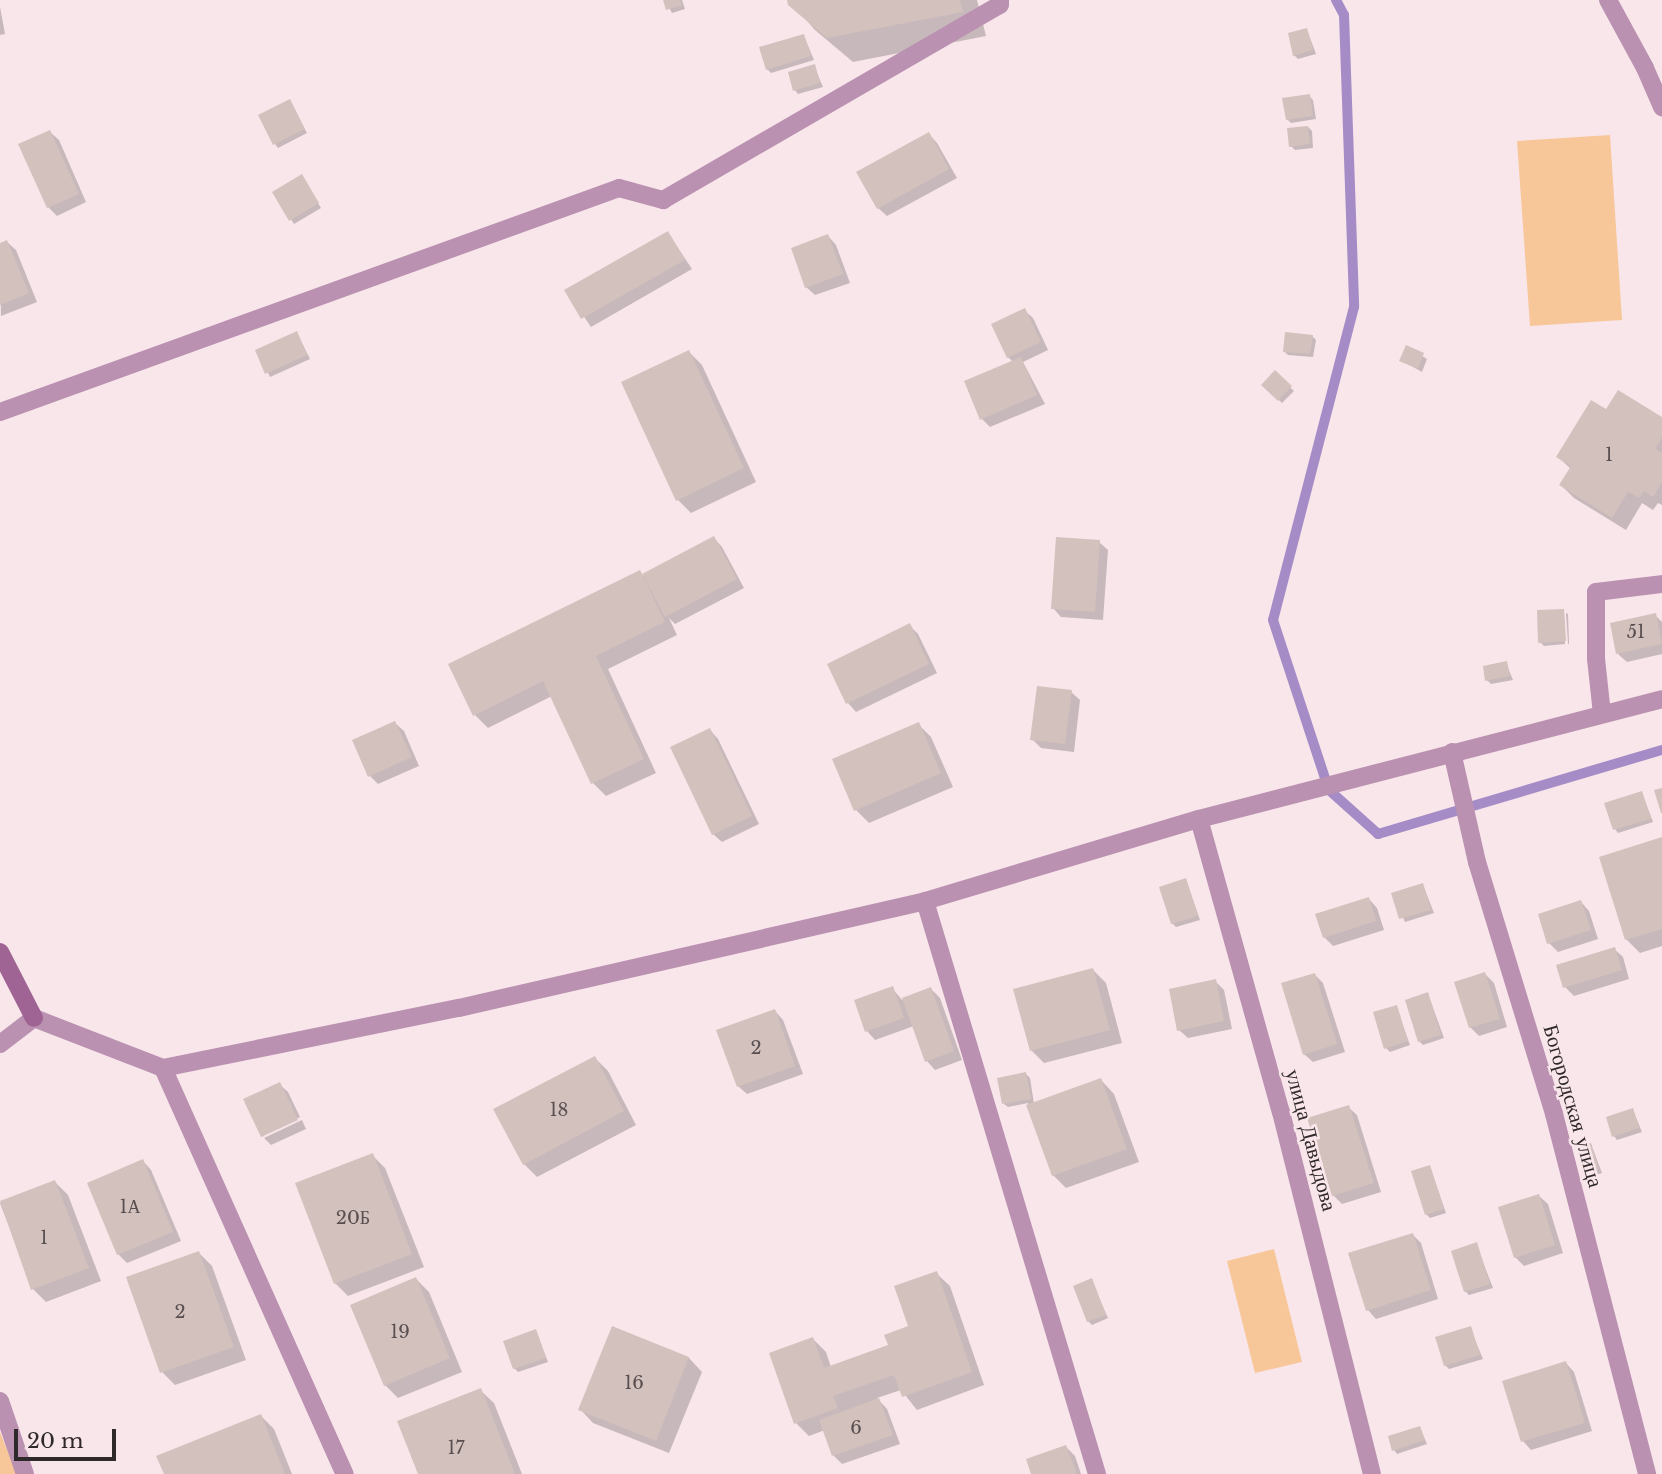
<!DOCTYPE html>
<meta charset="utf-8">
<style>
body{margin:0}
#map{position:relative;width:1662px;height:1474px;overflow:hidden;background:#f9e6ea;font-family:"Libre Baskerville",serif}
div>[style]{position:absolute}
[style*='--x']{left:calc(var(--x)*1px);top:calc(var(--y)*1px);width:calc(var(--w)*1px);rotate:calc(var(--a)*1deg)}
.green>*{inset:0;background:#f7c79a}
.shadow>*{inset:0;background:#0003}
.stream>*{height:10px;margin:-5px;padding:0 5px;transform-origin:5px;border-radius:5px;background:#a58cc7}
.building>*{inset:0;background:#d3c1bd}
.lane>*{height:18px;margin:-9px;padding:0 9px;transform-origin:9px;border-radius:9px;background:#ba91b1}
.street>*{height:18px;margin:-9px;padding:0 9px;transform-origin:9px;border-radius:9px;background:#ba91b1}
.secondary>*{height:18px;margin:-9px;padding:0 9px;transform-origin:9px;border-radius:9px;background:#9f6494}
span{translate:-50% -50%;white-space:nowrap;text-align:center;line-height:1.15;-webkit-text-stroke:5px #f9e6ea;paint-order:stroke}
.number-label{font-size:18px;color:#594f50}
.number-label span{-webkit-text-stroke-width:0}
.street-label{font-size:21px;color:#30292b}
.scale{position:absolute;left:14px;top:1429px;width:102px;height:32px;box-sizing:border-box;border:4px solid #30292b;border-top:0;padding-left:9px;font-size:21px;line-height:24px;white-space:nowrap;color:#30292b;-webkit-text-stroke:5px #f9e6ea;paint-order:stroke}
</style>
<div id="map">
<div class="green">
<div style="clip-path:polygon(1610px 135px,1622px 320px,1530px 326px,1517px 141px)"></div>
<div style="clip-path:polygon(1274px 1249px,1302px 1362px,1255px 1373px,1227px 1261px)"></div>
<div style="clip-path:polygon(0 1432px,17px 1474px,0 1474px)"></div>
</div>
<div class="shadow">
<div style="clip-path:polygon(665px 0,682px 0,685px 9px,672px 13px)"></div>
<div style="clip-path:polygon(789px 0,977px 0,986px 36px,853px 62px,815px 30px)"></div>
<div style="clip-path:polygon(0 7px,5px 34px,0 35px)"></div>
<div style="clip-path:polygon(1307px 30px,1316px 54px,1298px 59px,1294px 55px)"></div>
<div style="clip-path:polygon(804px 36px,814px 60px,771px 73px,767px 69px)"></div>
<div style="clip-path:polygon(814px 66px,823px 87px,798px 94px,795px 90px)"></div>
<div style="clip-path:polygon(1309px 96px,1313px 100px,1316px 119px,1291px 123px,1287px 119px)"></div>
<div style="clip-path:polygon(289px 101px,307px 133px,278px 148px,275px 144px)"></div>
<div style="clip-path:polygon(1308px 127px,1312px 131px,1313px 148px,1295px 150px,1291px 146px)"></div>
<div style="clip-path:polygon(50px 132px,59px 140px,86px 202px,57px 216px,48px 207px)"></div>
<div style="clip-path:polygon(929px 134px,937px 143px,957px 178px,887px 216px,878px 208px)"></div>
<div style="clip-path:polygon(302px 177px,321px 208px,294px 224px,274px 192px)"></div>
<div style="clip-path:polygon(668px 233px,692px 269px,591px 327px,567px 291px)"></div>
<div style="clip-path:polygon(828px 236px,836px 245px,850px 283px,815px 295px,806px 287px)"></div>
<div style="clip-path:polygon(7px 242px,16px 250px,37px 302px,1px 316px,0 245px)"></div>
<div style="clip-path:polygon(1024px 310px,1033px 318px,1048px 350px,1023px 362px,1045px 404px,990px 427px,982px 419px,1013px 362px,1008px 357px)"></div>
<div style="clip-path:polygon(297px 333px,310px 359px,270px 377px,257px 351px)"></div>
<div style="clip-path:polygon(1312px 336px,1316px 340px,1313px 357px,1288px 355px,1284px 351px)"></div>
<div style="clip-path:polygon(1407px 347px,1427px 359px,1422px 372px,1401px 360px)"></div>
<div style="clip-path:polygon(689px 352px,702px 365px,756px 482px,691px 513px,678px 500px)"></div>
<div style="clip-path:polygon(1275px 373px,1294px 391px,1282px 403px,1263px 385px)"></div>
<div style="clip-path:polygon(1606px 411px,1662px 419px,1662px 505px,1658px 503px,1653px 510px,1642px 503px,1626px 530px,1574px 498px,1561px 485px,1571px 469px,1558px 457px)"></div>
<div style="clip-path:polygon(714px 538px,722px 547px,744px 588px,675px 624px,669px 618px,677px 635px,608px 669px,656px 773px,606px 796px,593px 783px,552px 696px,488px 728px,475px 715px,643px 576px)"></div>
<div style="clip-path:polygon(1099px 542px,1108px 550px,1103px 620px,1061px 617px,1053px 608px)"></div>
<div style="clip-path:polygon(1564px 611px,1565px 644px,1544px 646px,1540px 642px)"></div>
<div style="clip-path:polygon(1566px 613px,1568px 614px,1569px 644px,1568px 644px)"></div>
<div style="clip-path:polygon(1655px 615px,1662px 622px,1662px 654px,1627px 662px,1618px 654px)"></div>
<div style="clip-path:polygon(909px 625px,918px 634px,937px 673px,856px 712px,848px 703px)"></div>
<div style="clip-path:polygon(1506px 663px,1513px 680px,1491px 684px,1487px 680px)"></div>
<div style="clip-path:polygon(1071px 692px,1080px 700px,1074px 752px,1041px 748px,1032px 739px)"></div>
<div style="clip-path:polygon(395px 723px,404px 731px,419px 766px,378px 784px,370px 776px)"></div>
<div style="clip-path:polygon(918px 724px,931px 737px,953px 787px,869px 823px,856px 810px)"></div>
<div style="clip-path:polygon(710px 730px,718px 739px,759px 824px,722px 842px,713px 834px)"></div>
<div style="clip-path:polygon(1642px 793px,1653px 822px,1618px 833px,1615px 829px)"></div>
<div style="clip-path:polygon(1662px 839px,1662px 946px,1640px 953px,1626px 939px)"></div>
<div style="clip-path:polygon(1186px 880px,1200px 920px,1176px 927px,1172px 923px)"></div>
<div style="clip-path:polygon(1423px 885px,1434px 913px,1405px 922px,1393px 894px)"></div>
<div style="clip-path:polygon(1369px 899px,1377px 908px,1384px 930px,1333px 946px,1324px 937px)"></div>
<div style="clip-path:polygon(1581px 902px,1589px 911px,1598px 939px,1558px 952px,1549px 943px)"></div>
<div style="clip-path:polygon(1614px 949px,1623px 957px,1629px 979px,1574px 996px,1565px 987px)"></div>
<div style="clip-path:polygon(1093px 970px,1106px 983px,1122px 1043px,1044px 1063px,1031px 1050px)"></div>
<div style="clip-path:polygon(1485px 974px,1494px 983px,1507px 1027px,1479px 1036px,1470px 1027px)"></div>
<div style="clip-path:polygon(1315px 975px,1323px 983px,1345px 1052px,1313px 1062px,1304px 1054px)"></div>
<div style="clip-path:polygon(1215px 981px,1224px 990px,1232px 1029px,1188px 1038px,1179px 1030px)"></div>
<div style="clip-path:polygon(892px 988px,902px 1000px,931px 989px,940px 998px,962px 1060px,935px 1070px,927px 1061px,914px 1026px,875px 1040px,867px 1031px)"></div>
<div style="clip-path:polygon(1428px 994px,1444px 1038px,1423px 1045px,1419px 1041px)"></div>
<div style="clip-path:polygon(1396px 1007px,1410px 1045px,1390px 1052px,1386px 1048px)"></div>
<div style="clip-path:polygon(775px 1011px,783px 1020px,803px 1074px,747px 1094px,738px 1086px)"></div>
<div style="clip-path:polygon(595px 1058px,608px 1071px,636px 1125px,537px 1177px,524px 1164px)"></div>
<div style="clip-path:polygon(1026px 1074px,1030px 1078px,1034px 1104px,1101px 1080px,1114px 1094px,1139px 1162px,1066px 1188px,1053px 1175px,1028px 1103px,1008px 1107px,1004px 1104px)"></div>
<div style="clip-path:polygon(279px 1084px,288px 1092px,300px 1117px,264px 1134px,264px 1137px,245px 1100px)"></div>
<div style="clip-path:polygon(1348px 1107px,1357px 1115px,1381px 1192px,1342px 1204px,1333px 1195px)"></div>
<div style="clip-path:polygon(1633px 1110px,1642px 1132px,1617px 1140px,1614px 1136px)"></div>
<div style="clip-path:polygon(302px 1120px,306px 1129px,271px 1145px,264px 1138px)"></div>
<div style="clip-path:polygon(1591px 1144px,1602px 1173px,1592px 1176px,1589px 1172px)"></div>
<div style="clip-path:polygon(372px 1155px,385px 1168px,424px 1267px,348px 1296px,335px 1283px)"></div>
<div style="clip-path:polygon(143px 1161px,151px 1170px,181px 1241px,127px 1263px,118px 1254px)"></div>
<div style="clip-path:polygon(1430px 1167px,1446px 1213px,1430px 1218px,1426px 1214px)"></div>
<div style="clip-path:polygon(55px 1182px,68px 1195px,101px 1281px,46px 1302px,33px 1289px,0 1203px)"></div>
<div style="clip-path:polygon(1539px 1196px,1548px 1204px,1563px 1253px,1524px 1266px,1515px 1257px)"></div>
<div style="clip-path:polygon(1413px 1235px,1421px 1243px,1438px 1299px,1376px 1319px,1368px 1310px)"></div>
<div style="clip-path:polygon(1476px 1244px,1493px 1288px,1469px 1295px,1465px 1291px)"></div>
<div style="clip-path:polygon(199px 1253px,212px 1266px,246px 1360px,175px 1385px,162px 1372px)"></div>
<div style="clip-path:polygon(936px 1273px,950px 1286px,984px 1385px,917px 1410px,901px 1390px,877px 1398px,887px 1409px,900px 1444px,842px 1464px,834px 1456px,825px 1430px,809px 1436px,796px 1423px,813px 1339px,826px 1352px,831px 1367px,890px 1346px,910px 1327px)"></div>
<div style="clip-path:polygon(416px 1279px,429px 1292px,462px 1372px,398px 1398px,385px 1385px)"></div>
<div style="clip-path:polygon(1091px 1280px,1108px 1318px,1092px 1325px,1088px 1321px)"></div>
<div style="clip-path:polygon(613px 1328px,689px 1358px,702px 1372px,669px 1453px,593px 1423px,580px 1409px)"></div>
<div style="clip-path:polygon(1470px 1328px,1483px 1359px,1449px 1369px,1445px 1365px)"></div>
<div style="clip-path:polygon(536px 1331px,548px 1362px,518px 1372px,514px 1368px)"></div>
<div style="clip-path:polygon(1566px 1363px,1574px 1372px,1592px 1431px,1531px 1450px,1523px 1441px)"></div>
<div style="clip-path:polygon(480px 1390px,494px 1403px,522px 1474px,420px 1474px)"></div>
<div style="clip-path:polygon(261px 1416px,274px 1429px,292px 1474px,165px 1474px)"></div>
<div style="clip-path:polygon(1420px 1428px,1427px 1444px,1397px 1454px,1394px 1450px)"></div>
<div style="clip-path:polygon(1066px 1447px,1075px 1456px,1081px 1474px,1033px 1474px)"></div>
</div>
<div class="stream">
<div style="--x:1336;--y:0;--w:17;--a:62"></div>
<div style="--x:1344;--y:15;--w:292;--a:88"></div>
<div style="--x:1354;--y:307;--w:323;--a:104.5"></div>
<div style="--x:1273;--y:620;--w:179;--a:71.8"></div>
<div style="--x:1329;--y:790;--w:66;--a:41.9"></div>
<div style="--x:1378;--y:834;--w:296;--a:-16.5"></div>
</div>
<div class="building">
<div style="clip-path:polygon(663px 0,680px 0,682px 5px,666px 10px)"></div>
<div style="clip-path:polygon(787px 0,960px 0,963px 12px,827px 38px,788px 5px)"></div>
<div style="clip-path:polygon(1307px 28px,1313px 50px,1293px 56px,1288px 33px)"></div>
<div style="clip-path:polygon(804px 34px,811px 56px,766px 70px,759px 47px)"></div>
<div style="clip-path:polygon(815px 64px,820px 83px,793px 91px,788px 72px)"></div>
<div style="clip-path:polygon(1310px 94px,1313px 116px,1286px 120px,1282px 98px)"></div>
<div style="clip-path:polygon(290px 99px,305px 129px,273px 145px,258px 115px)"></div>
<div style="clip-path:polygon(1308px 126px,1310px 144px,1289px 147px,1287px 128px)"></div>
<div style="clip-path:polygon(50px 130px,79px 194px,47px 208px,18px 144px)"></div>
<div style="clip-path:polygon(929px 132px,949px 169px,877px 209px,856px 172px)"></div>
<div style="clip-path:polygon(302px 174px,319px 203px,289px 221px,272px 192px)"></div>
<div style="clip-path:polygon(668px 231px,685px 260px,581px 319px,564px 290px)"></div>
<div style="clip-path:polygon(828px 234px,843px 274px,805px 288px,791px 248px)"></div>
<div style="clip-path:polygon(7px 240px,29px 293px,0 305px,0 243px)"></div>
<div style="clip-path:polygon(1025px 308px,1041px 342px,1007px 358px,991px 324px)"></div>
<div style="clip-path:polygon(297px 331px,307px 355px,265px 374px,255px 350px)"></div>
<div style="clip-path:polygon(1285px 332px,1313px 335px,1310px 354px,1283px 352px)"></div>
<div style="clip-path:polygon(1406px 345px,1424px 353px,1418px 369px,1399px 361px)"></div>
<div style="clip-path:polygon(689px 350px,744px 468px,676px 501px,621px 382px)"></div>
<div style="clip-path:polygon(1021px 357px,1037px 395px,980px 420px,964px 381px)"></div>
<div style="clip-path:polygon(1275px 370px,1292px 386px,1278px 401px,1261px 385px)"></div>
<div style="clip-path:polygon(1618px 390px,1662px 417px,1662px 437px,1655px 449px,1662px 453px,1662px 482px,1653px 497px,1644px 491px,1639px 498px,1628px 492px,1612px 518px,1559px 485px,1571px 466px,1556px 457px,1591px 400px,1606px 409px)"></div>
<div style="clip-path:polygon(714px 536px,737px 579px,665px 617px,642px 574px)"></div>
<div style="clip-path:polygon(1056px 537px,1100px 540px,1095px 612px,1051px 609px)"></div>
<div style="clip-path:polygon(640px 570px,665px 622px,596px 656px,644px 759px,591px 784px,543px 681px,473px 716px,448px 664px)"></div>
<div style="clip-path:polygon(1564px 609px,1566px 641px,1538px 643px,1537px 610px)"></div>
<div style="clip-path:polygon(1656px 613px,1662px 644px,1616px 654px,1610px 623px)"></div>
<div style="clip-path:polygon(910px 623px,929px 664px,846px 704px,827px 664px)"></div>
<div style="clip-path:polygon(1507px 661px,1510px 676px,1485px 681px,1483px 666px)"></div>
<div style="clip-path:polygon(1037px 686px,1072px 690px,1065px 744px,1030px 740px)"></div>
<div style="clip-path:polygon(395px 721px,412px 757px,368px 777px,352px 740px)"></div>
<div style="clip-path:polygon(919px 722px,941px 773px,854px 811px,832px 759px)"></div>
<div style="clip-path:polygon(710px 728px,752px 816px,712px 835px,670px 747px)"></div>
<div style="clip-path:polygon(1662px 788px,1662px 813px,1661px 813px,1654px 790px)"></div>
<div style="clip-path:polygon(1642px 791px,1651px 819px,1613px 830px,1604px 803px)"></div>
<div style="clip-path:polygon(1662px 837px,1662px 929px,1625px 940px,1599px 857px)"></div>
<div style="clip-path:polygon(1186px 878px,1198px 916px,1171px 924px,1159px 887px)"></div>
<div style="clip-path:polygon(1423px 883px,1431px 910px,1399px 919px,1391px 893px)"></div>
<div style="clip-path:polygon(1369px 897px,1376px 921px,1323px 938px,1315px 914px)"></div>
<div style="clip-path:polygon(1581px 900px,1591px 930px,1547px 944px,1538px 914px)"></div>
<div style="clip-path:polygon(1615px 947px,1622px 970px,1563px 988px,1556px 965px)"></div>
<div style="clip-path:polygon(1093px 968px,1110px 1030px,1030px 1051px,1013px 989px)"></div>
<div style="clip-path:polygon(1485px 972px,1500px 1019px,1469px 1028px,1454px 982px)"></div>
<div style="clip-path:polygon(1315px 973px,1337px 1044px,1303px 1055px,1281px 983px)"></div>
<div style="clip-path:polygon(1216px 979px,1224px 1021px,1177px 1031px,1169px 989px)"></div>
<div style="clip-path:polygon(893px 986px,904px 1018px,865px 1032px,854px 1000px)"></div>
<div style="clip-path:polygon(931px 987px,954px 1051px,925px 1062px,902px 998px)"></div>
<div style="clip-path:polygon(1428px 992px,1441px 1035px,1418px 1042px,1405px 1000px)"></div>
<div style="clip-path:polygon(1397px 1005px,1408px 1041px,1384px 1049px,1373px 1012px)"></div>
<div style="clip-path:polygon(775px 1009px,795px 1066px,737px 1087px,716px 1030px)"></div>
<div style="clip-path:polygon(595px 1056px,624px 1111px,523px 1165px,493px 1109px)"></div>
<div style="clip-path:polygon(1026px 1072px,1031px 1099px,1002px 1104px,997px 1078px)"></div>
<div style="clip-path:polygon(1101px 1078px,1127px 1149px,1052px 1176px,1026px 1105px)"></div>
<div style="clip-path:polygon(280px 1082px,298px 1120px,261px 1137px,243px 1099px)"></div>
<div style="clip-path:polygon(1349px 1105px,1374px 1183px,1332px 1196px,1307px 1118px)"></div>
<div style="clip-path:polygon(1633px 1108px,1639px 1128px,1612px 1137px,1606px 1117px)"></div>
<div style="clip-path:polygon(1591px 1143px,1599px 1169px,1587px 1173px,1579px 1146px)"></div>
<div style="clip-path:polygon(373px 1153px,412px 1254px,334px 1284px,295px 1183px)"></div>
<div style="clip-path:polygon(143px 1159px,173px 1232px,117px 1255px,87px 1183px)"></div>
<div style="clip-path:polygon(1430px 1165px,1444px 1209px,1425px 1215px,1411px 1171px)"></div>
<div style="clip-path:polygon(55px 1180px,89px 1268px,31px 1290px,0 1201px)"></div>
<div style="clip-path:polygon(1539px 1194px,1555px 1245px,1514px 1258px,1498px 1207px)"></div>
<div style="clip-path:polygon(1413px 1233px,1431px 1290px,1366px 1311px,1348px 1253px)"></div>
<div style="clip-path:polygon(1477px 1242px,1490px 1284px,1464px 1292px,1451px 1251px)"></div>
<div style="clip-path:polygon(199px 1251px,234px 1347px,160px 1373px,126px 1277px)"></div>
<div style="clip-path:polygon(937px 1271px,972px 1372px,902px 1397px,894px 1375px,833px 1396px,838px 1408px,794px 1424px,769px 1353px,813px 1337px,824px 1368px,888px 1345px,884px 1335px,908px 1326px,894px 1286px)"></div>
<div style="clip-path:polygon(416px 1277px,450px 1358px,384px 1386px,350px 1305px)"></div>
<div style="clip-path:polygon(1092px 1278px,1106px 1315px,1087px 1322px,1073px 1286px)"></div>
<div style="clip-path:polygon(612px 1326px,689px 1357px,656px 1441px,578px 1410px)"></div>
<div style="clip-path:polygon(1471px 1326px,1480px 1355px,1444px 1366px,1435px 1337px)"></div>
<div style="clip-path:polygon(536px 1329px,546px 1358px,513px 1369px,503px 1341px)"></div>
<div style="clip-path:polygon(1566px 1361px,1585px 1423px,1521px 1442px,1502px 1381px)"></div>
<div style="clip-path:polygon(481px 1388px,515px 1474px,418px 1474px,397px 1421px)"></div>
<div style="clip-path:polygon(879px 1398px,893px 1435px,832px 1456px,819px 1420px)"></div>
<div style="clip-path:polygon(261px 1414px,285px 1474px,164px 1474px,156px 1456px)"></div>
<div style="clip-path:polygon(1420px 1426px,1425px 1440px,1392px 1451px,1388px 1436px)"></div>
<div style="clip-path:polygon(1066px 1445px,1077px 1474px,1031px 1474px,1026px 1459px)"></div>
</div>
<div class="lane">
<div style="--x:0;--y:412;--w:658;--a:-19.89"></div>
<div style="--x:619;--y:188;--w:46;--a:15.3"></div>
<div style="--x:663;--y:200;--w:389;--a:-30.1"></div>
<div style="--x:1000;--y:5;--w:5;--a:-90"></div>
<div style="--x:0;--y:1044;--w:43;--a:-37.4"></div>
<div style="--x:0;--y:1401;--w:77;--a:71.1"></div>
</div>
<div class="street">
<div style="--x:1608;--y:0;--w:77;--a:61.4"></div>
<div style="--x:1645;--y:68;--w:43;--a:66.4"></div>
<div style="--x:1602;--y:714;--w:55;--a:-96.2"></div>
<div style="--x:1596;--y:659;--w:67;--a:-90"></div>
<div style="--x:1596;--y:592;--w:66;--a:-6.9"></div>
<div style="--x:1452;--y:752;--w:113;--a:77.2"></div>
<div style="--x:1477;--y:862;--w:264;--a:73"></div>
<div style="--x:1554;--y:1114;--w:372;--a:75.5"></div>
<div style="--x:1199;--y:819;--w:304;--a:74.4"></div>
<div style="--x:1281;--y:1112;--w:373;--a:75.9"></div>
<div style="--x:925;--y:901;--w:598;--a:73.29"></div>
<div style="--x:34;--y:1018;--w:138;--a:21.2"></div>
<div style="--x:163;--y:1068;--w:302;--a:-11.5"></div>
<div style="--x:459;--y:1008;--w:478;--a:-12.9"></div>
<div style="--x:925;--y:901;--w:286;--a:-16.7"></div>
<div style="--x:1199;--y:819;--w:478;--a:-14.5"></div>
<div style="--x:163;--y:1068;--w:445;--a:65.9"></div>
</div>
<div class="secondary">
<div style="--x:0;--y:952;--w:74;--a:62.7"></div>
</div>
<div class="number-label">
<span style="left:1609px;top:455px">1</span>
<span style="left:1636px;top:632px">51</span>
<span style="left:756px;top:1048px">2</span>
<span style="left:559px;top:1110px">18</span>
<span style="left:130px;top:1207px">1А</span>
<span style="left:353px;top:1218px">20Б</span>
<span style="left:44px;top:1238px">1</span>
<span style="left:180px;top:1312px">2</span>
<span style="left:400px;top:1332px">19</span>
<span style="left:634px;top:1383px">16</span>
<span style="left:856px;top:1428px">6</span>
<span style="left:456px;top:1448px">17</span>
</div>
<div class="street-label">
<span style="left:1573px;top:1106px;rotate:74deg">Богородская улица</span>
<span style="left:1311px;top:1140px;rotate:75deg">улица Давыдова</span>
</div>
<div class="scale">20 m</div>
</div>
